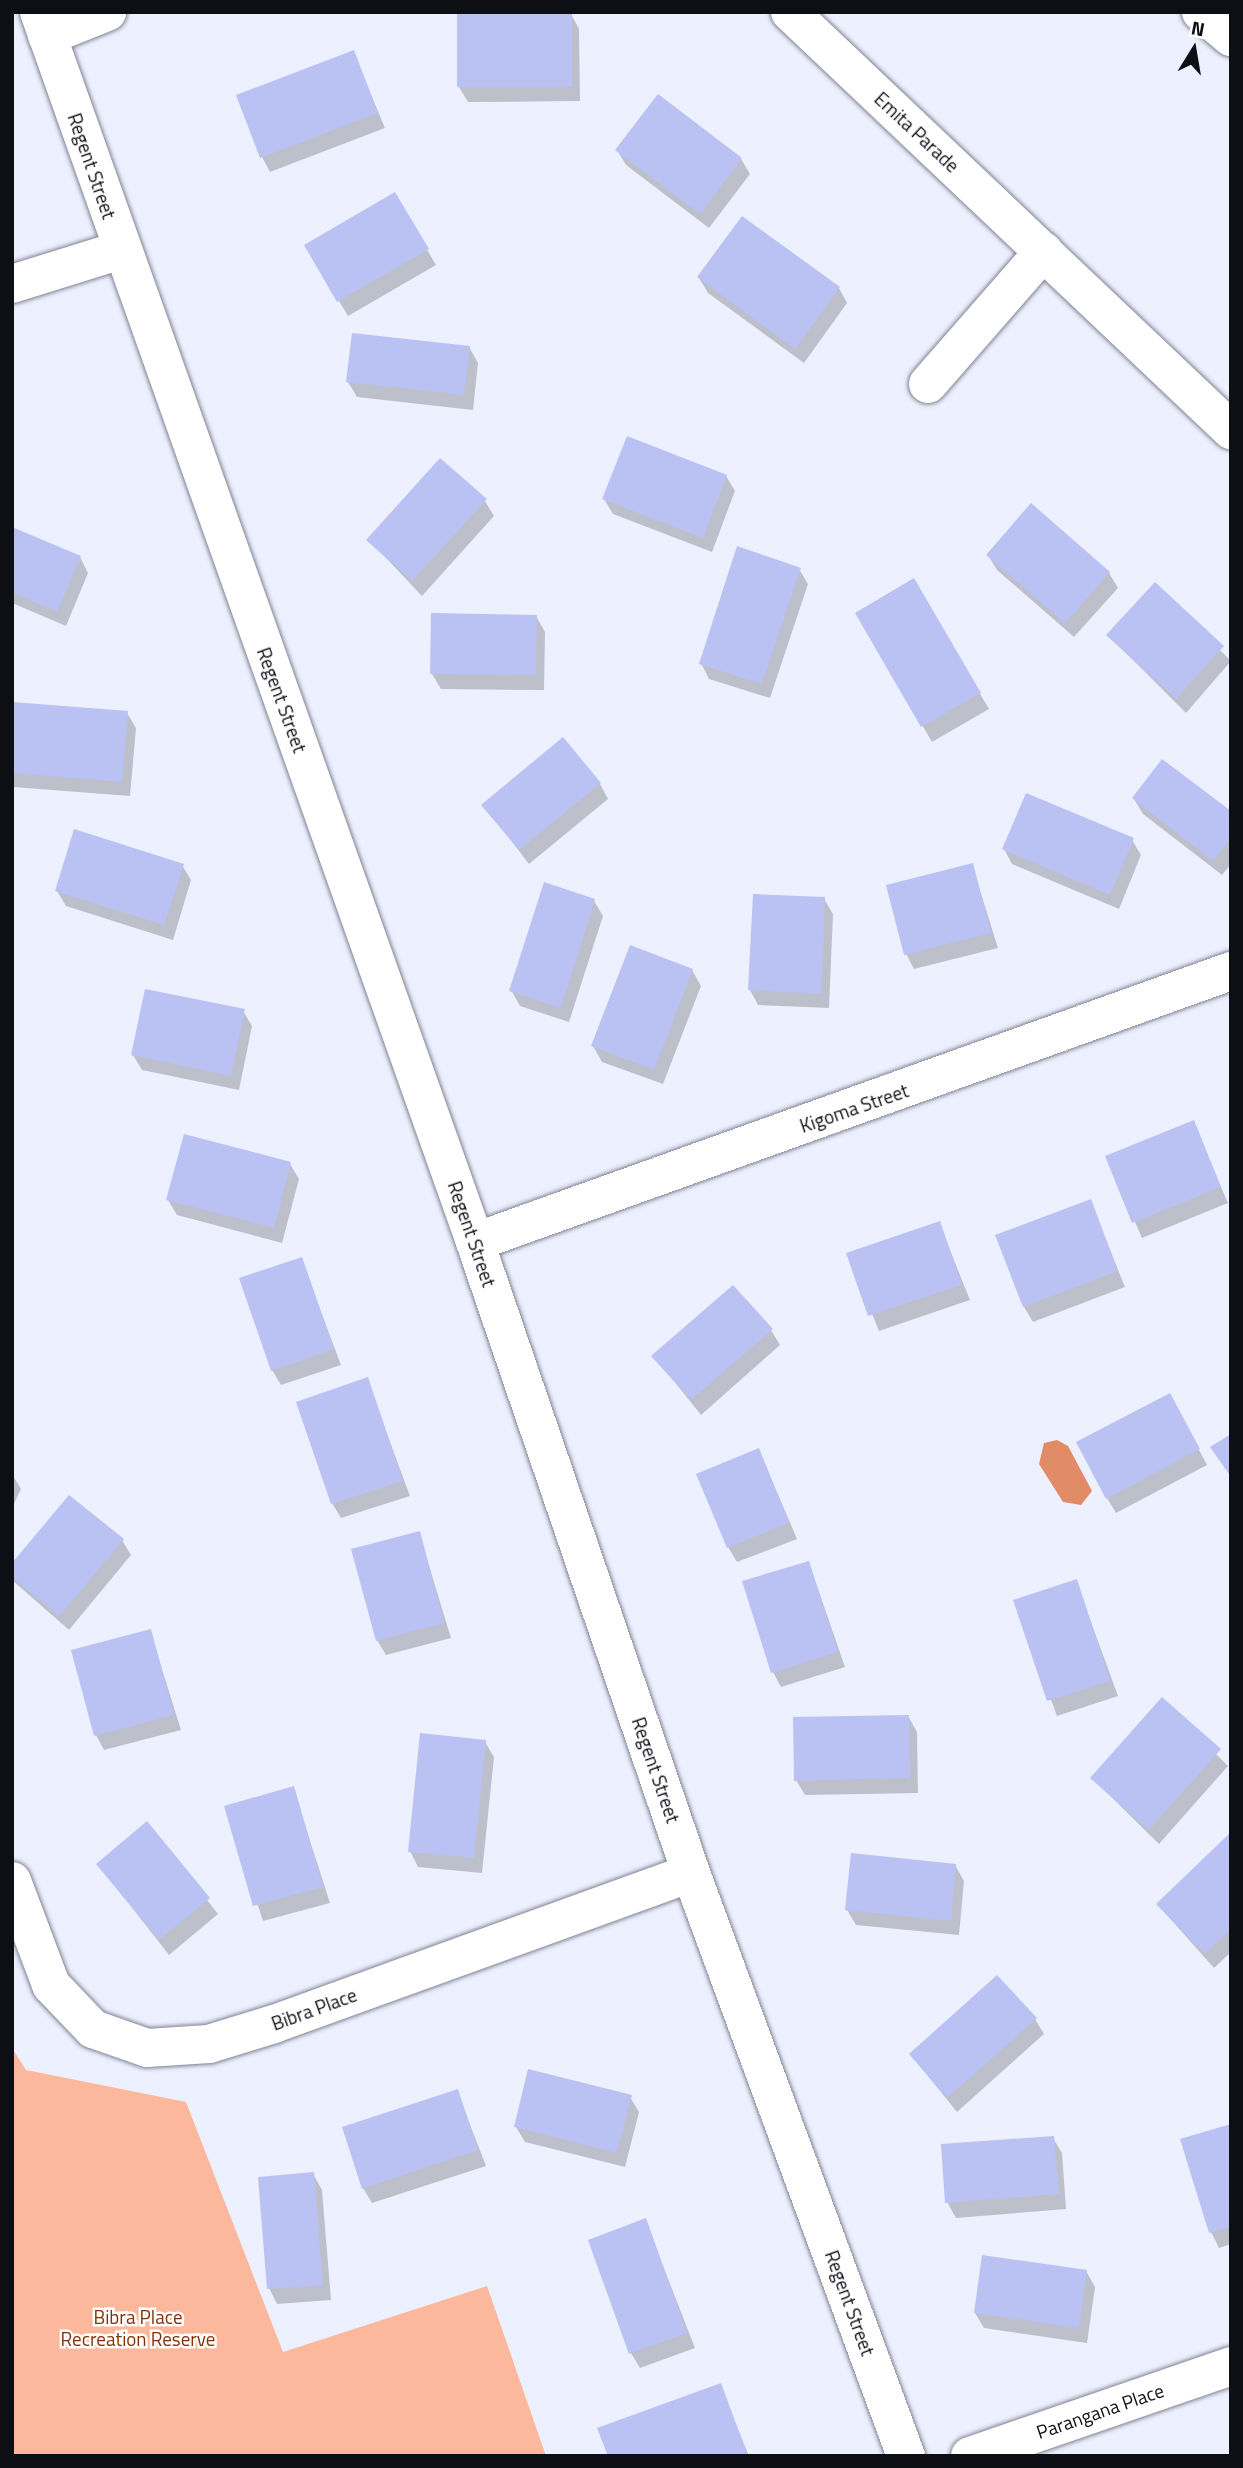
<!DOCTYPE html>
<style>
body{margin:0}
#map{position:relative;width:1243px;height:2468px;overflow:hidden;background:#edf0fe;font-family:"Titillium Web",sans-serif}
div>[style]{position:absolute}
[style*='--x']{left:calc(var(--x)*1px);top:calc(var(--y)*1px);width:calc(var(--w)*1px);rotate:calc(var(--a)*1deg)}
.green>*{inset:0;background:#fbb89c}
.water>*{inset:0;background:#e28c67}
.shadow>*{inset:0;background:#0003}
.building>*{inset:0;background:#bac1f3}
.roads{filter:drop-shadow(0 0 2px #818393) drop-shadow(0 0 2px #818393)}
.minor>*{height:38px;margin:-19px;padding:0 19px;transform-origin:19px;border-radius:19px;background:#fff}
.trunk>*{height:38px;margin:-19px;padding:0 19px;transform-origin:19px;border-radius:19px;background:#fff}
span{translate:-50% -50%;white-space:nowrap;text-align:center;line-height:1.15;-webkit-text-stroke:5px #fff;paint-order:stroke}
.street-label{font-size:19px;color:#0e0f15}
.park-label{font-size:19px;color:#803309}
.frame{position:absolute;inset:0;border:14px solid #0e0f15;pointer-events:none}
.north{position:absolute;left:1159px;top:14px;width:70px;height:70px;-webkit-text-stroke:5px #fff;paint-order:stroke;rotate:11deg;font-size:19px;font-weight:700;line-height:28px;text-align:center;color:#0e0f15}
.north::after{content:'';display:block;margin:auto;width:24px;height:32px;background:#0e0f15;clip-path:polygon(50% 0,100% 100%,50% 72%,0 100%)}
</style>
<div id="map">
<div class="green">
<div style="clip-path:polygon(12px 2048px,26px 2070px,186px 2102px,283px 2352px,487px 2286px,546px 2456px,12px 2456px)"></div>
</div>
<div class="water">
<div style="clip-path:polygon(1057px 1440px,1068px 1446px,1092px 1491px,1081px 1505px,1063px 1502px,1039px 1464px,1044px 1443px)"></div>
</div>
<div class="shadow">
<div style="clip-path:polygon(571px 14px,579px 29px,580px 101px,468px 102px,459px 87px)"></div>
<div style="clip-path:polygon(353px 52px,385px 128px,270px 172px,262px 157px)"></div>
<div style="clip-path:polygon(617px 150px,741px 159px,750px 174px,709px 228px,626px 165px)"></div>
<div style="clip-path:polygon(395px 195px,436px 265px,348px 316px,306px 246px)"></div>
<div style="clip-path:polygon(699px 278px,839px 288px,847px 303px,804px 363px,708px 293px)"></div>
<div style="clip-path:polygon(469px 347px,478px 363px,473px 410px,357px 397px,348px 382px)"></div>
<div style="clip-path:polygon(726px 476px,735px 491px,712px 552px,613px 514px,604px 499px)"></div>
<div style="clip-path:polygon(485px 501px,494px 516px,422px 596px,369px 540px)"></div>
<div style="clip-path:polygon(12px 529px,80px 557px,88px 573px,66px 626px,12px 603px)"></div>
<div style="clip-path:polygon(988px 555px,1109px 573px,1118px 588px,1074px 637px,997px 570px)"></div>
<div style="clip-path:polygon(799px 569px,808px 584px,770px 698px,709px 679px,701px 663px)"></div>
<div style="clip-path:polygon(914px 581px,989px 709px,932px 742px,857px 613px)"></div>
<div style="clip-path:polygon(1155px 585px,1231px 661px,1186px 713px,1108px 635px)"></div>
<div style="clip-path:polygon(536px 616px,545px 632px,544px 690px,441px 689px,432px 674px)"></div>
<div style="clip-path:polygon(12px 704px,127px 713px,136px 728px,130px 796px,13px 787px)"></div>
<div style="clip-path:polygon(600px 784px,608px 799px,529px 864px,484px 805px)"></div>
<div style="clip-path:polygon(1134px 799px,1231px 813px,1231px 864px,1222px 875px,1143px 814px)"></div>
<div style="clip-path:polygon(1132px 840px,1141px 855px,1119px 909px,1012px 864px,1004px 849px)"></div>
<div style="clip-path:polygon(182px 865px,191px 880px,173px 940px,66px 906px,57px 891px)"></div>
<div style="clip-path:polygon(972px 865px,998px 948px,914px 969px,906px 954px)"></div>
<div style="clip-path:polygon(824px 899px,833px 914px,829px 1008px,758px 1005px,750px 990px)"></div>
<div style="clip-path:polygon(594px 901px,603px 916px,569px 1022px,520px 1006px,511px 990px)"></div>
<div style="clip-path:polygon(692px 970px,701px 986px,663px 1084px,602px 1062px,593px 1046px)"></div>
<div style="clip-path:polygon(243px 1011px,252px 1026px,239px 1090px,142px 1070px,133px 1055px)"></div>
<div style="clip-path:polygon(1193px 1122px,1228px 1203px,1142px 1238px,1107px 1157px)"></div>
<div style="clip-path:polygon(290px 1164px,299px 1179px,282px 1243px,177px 1215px,168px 1200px)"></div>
<div style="clip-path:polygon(1090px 1201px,1125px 1287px,1033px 1322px,1024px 1307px)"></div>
<div style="clip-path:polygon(939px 1223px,970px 1300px,879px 1331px,848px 1254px)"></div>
<div style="clip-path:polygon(301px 1259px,341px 1365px,281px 1385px,272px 1370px)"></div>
<div style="clip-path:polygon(771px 1330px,780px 1345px,701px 1415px,654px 1356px)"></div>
<div style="clip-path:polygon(367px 1380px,410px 1496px,341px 1518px,332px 1503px)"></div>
<div style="clip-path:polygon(1178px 1410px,1207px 1465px,1116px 1513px,1107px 1498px)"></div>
<div style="clip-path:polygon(759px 1450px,797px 1539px,737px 1562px,728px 1547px)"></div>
<div style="clip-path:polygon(12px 1474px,21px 1489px,12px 1508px)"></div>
<div style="clip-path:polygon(419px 1533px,451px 1638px,386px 1655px,377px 1640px)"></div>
<div style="clip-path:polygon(122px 1540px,131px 1555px,69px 1630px,12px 1580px,12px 1566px)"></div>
<div style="clip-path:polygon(809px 1563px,845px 1667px,781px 1687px,773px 1672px)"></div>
<div style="clip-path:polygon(1076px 1581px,1118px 1696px,1057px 1716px,1015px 1601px)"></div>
<div style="clip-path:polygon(150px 1631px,181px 1730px,104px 1750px,96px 1735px)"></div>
<div style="clip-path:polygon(1162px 1700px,1228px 1766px,1159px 1844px,1092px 1778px)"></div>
<div style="clip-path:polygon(908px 1716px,917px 1732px,918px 1793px,805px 1795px,796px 1780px)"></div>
<div style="clip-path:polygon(485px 1742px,494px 1757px,482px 1873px,418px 1867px,410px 1851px)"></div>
<div style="clip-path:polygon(293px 1788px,330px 1903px,263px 1921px,226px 1807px)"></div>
<div style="clip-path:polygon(147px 1824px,218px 1914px,169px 1955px,98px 1864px)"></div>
<div style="clip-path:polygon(1231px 1835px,1231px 1952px,1214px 1968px,1158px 1905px)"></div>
<div style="clip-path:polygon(955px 1865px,964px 1881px,959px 1935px,856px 1925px,847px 1910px)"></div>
<div style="clip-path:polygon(1035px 2019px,1044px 2034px,957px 2112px,911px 2055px)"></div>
<div style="clip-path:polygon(457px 2091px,486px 2166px,372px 2203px,363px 2188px)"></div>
<div style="clip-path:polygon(630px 2097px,639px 2112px,625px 2167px,525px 2142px,516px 2127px)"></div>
<div style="clip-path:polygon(1231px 2125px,1231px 2244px,1219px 2248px,1211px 2232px)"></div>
<div style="clip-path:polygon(1053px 2138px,1062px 2153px,1066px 2209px,956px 2218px,947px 2202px)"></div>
<div style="clip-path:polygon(313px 2174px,322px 2190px,331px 2300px,277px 2304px,269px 2288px)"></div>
<div style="clip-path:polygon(645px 2220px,695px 2348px,640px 2368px,631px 2353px)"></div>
<div style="clip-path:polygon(1086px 2271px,1095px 2287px,1087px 2343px,984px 2328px,975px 2313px)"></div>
<div style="clip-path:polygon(720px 2386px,749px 2456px,609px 2456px)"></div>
</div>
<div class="building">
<div style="clip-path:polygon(572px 12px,572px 87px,457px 87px,457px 13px)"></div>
<div style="clip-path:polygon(354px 50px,378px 113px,260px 158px,236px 95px)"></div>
<div style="clip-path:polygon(658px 94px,742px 158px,700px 214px,615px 150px)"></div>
<div style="clip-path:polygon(395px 192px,429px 249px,337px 302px,304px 245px)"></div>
<div style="clip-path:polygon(742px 216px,840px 287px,795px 349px,697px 277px)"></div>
<div style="clip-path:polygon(352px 333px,470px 346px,464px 395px,346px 382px)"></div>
<div style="clip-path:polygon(627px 436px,727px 475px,703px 538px,602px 499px)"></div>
<div style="clip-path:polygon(440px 458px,487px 499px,412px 581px,366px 540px)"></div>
<div style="clip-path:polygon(1031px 503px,1110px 572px,1065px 623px,986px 555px)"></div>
<div style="clip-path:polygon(12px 527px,81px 556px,57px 612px,12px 592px)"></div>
<div style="clip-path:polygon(737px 546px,801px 568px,762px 684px,699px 664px)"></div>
<div style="clip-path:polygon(914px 578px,981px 693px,921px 727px,855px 613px)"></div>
<div style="clip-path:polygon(1155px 582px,1224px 646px,1176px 699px,1106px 635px)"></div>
<div style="clip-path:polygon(431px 613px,537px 615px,536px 675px,430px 674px)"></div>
<div style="clip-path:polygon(12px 702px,128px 711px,122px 782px,12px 773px)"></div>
<div style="clip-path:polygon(563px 737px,601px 783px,519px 850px,481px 805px)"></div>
<div style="clip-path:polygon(1162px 759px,1231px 811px,1231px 838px,1213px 861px,1132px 798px)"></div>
<div style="clip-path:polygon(1026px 793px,1134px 838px,1110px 895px,1002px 849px)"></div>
<div style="clip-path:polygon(74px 829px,184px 864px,164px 925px,55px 891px)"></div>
<div style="clip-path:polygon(973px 863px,991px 933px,904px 955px,886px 885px)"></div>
<div style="clip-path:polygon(544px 882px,595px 899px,561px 1008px,509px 991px)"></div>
<div style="clip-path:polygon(753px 894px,825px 897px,821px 994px,748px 990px)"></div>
<div style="clip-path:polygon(630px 945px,693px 969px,654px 1070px,591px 1046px)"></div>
<div style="clip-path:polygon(145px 989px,245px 1009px,231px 1076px,131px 1055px)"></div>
<div style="clip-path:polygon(1194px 1120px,1221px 1187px,1132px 1223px,1105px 1156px)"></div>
<div style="clip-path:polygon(184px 1134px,291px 1162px,274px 1228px,166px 1200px)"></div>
<div style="clip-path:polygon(1091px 1199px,1118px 1271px,1023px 1307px,995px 1235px)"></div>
<div style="clip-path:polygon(940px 1221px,962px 1285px,868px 1316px,846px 1253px)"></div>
<div style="clip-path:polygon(302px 1257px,334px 1349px,271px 1371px,239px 1278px)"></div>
<div style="clip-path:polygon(733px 1285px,773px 1329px,691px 1400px,651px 1356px)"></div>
<div style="clip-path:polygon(368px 1377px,403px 1481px,331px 1504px,296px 1402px)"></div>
<div style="clip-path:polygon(1170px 1393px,1200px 1449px,1106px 1499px,1076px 1442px)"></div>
<div style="clip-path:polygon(1231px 1434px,1231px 1477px,1210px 1447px)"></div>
<div style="clip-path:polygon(759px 1448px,789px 1523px,727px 1548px,696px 1474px)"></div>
<div style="clip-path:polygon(69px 1495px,124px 1539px,59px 1616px,12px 1577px,12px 1563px)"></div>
<div style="clip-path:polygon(420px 1531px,444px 1623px,376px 1641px,351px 1549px)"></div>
<div style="clip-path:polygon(809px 1561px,838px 1652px,771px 1673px,742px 1581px)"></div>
<div style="clip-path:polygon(1077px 1579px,1110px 1681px,1047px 1701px,1013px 1600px)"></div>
<div style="clip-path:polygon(151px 1629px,174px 1715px,94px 1736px,71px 1650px)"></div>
<div style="clip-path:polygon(1162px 1697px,1221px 1749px,1149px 1830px,1090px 1778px)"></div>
<div style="clip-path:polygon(909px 1715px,910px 1778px,794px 1781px,793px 1717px)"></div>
<div style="clip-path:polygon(420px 1733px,486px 1740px,474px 1858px,408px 1852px)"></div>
<div style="clip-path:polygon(294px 1786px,323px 1887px,253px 1906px,224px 1806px)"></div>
<div style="clip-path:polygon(147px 1821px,210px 1898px,159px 1940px,96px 1864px)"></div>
<div style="clip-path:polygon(1231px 1832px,1231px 1929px,1205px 1954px,1156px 1904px)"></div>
<div style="clip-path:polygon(851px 1853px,956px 1864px,951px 1921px,845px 1910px)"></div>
<div style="clip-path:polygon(997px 1975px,1037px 2018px,947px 2098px,909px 2054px)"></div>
<div style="clip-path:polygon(528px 2069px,632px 2095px,617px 2153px,514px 2127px)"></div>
<div style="clip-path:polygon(458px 2089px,478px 2150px,362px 2189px,342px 2127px)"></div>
<div style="clip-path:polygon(1231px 2124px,1231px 2227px,1209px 2233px,1180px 2139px)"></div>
<div style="clip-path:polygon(1054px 2136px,1059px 2194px,945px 2203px,941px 2144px)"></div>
<div style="clip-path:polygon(314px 2172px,323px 2285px,267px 2289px,258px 2177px)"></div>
<div style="clip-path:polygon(646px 2218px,687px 2333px,629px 2354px,588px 2240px)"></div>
<div style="clip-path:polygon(982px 2255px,1087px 2270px,1079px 2328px,974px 2313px)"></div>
<div style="clip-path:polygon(721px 2383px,748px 2456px,608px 2456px,597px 2428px)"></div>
</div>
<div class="roads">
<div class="minor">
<div style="--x:39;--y:12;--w:1305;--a:70.48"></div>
<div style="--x:475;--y:1242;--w:667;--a:71.1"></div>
<div style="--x:691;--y:1873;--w:621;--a:69.76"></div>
<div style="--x:790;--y:12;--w:608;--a:43.47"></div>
<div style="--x:47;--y:36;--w:65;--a:-21.8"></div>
<div style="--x:12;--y:284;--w:114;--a:-17.3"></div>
<div style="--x:928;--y:384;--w:176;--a:-48.9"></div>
<div style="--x:475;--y:1242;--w:803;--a:-19.72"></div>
<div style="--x:12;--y:1881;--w:111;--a:69.4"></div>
<div style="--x:51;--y:1985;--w:61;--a:46.3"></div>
<div style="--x:93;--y:2029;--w:57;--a:19.4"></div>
<div style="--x:147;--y:2048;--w:62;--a:-3.7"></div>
<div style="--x:209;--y:2044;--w:68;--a:-17.1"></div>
<div style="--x:274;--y:2024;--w:443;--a:-19.9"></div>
<div style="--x:970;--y:2456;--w:276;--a:-19"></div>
</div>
<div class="trunk">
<div style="--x:1201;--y:12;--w:39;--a:40"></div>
</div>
</div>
<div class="street-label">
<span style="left:917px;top:132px;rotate:43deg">Emita Parade</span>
<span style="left:92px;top:166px;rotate:71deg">Regent Street</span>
<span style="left:282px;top:700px;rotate:70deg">Regent Street</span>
<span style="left:854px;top:1108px;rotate:-19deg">Kigoma Street</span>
<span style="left:472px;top:1234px;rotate:71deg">Regent Street</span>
<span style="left:656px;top:1770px;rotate:71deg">Regent Street</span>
<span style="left:314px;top:2009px;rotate:-20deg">Bibra Place</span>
<span style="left:850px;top:2303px;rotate:70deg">Regent Street</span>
<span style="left:1100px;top:2411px;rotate:-19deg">Parangana Place</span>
</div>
<div class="park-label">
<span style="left:138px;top:2328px">Bibra Place<br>Recreation Reserve</span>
</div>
<div class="frame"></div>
<div class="north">N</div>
</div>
